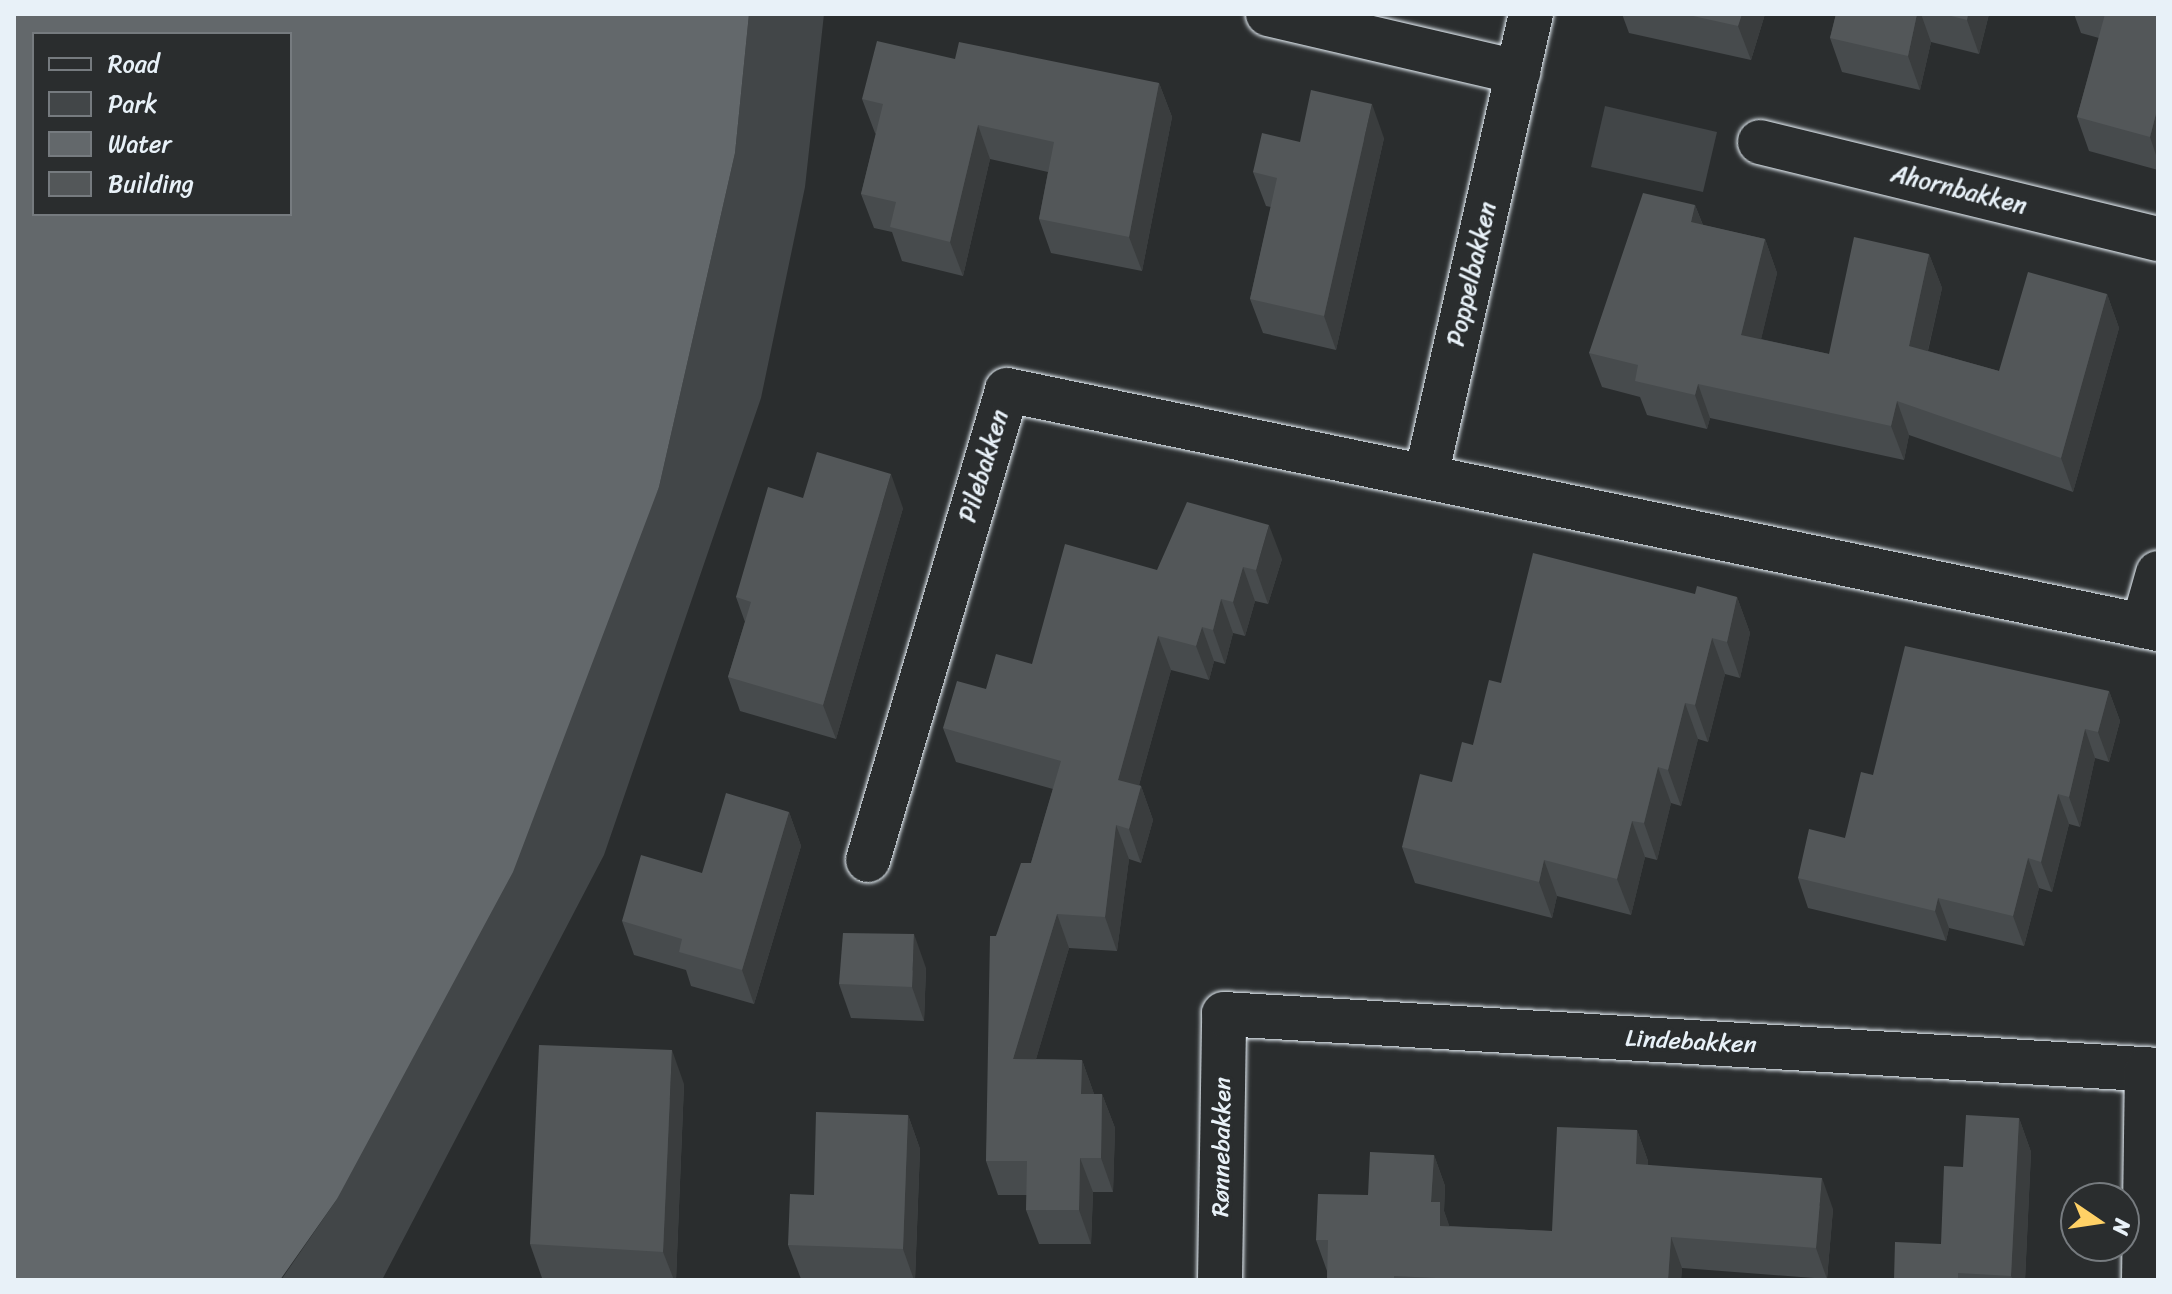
<!DOCTYPE html>
<meta charset="utf-8">
<style>
body{margin:0}
#map{position:relative;width:2172px;height:1294px;overflow:hidden;background:#2a2d2e;font-family:Sriracha,sans-serif}
div>[style]{position:absolute}
[style*='--x']{left:calc(var(--x)*1px);top:calc(var(--y)*1px);width:calc(var(--w)*1px);rotate:calc(var(--a)*1deg)}
.green>*{inset:0;background:#424648}
.water>*{inset:0;background:#63686b}
.roads{filter:drop-shadow(0 0 2px #e8f1f8) drop-shadow(0 0 2px #e8f1f8)}
.minor>*{height:44px;margin:-22px;padding:0 22px;transform-origin:22px;border-radius:22px;background:#2a2d2e}
.wall>*{inset:0;background:#474b4d}
.shaded-wall>*{inset:0;background:#3a3d3e}
.building>*{inset:0;background:#535759}
span{translate:-50% -50%;white-space:nowrap;text-align:center;line-height:1.15;-webkit-text-stroke:7px #2a2d2e;paint-order:stroke}
.street-label{font-size:24px;color:#e8f1f8}
.frame{position:absolute;inset:0;border:16px solid #e8f1f8;pointer-events:none}
.legend{position:absolute;left:32px;top:32px;width:260px;height:184px;box-sizing:border-box;background:#2a2d2e;border:2px solid #767b7f;margin:0;padding:10px 14px;list-style:none;font-size:24px;color:#e8f1f8}
.legend li{display:flex;align-items:center;gap:16px;height:40px}
.legend b{width:40px;border:2px solid #767b7f}
.north{position:absolute;left:2060px;top:1182px;width:80px;height:80px;box-sizing:border-box;background:#2a2d2e;border:2px solid #767b7f;border-radius:50%;rotate:103deg;font-size:22px;font-weight:700;line-height:32px;text-align:center;color:#e8f1f8}
.north::after{content:'';display:block;margin:auto;width:28px;height:36px;background:#ffd166;clip-path:polygon(50% 0,100% 100%,50% 72%,0 100%)}
</style>
<div id="map">
<div class="green">
<div style="clip-path:polygon(749px 14px,824px 14px,805px 187px,761px 398px,604px 855px,382px 1280px,281px 1280px,337px 1199px,659px 487px,735px 153px)"></div>
<div style="clip-path:polygon(1605px 106px,1717px 132px,1703px 192px,1591px 167px)"></div>
</div>
<div class="water">
<div style="clip-path:polygon(evenodd,14px 14px,749px 14px,735px 153px,659px 487px,513px 872px,337px 1199px,280px 1280px,14px 1280px,14px 14px,34px 34px,290px 34px,290px 214px,34px 214px,34px 34px)"></div>
</div>
<div class="roads">
<div class="minor">
<div style="--x:1268;--y:14;--w:257;--a:13.1"></div>
<div style="--x:1760;--y:142;--w:410;--a:13.7"></div>
<div style="--x:1426;--y:476;--w:474;--a:-77.2"></div>
<div style="--x:2143;--y:626;--w:55;--a:-74.2"></div>
<div style="--x:868;--y:860;--w:490;--a:-73.5"></div>
<div style="--x:1007;--y:390;--w:1176;--a:11.73"></div>
<div style="--x:1220;--y:1280;--w:266;--a:-89.1"></div>
<div style="--x:1224;--y:1014;--w:936;--a:3.43"></div>
<div style="--x:2144;--y:1280;--w:211;--a:-89.2"></div>
</div>
</div>
<div class="wall">
<div style="clip-path:polygon(1622px 14px,1765px 14px,1751px 60px,1629px 33px)"></div>
<div style="clip-path:polygon(1836px 14px,1989px 14px,1979px 54px,1931px 42px,1920px 90px,1842px 72px,1830px 38px)"></div>
<div style="clip-path:polygon(2074px 14px,2158px 14px,2158px 170px,2089px 151px,2077px 117px,2099px 38px,2081px 33px)"></div>
<div style="clip-path:polygon(955px 59px,1159px 83px,1172px 117px,1142px 271px,1051px 253px,1039px 219px,1048px 172px,990px 159px,963px 276px,902px 261px,892px 232px,874px 228px,861px 194px,876px 134px,875px 133px,862px 99px)"></div>
<div style="clip-path:polygon(1384px 138px,1336px 350px,1263px 333px,1250px 299px,1271px 207px,1266px 206px,1253px 172px,1300px 142px)"></div>
<div style="clip-path:polygon(1695px 205px,1703px 225px,1765px 239px,1777px 273px,1761px 339px,1829px 354px,1929px 254px,1942px 288px,1928px 351px,1999px 371px,2107px 294px,2119px 328px,2073px 492px,1909px 435px,1904px 460px,1710px 418px,1707px 429px,1647px 415px,1640px 397px,1602px 387px,1589px 353px)"></div>
<div style="clip-path:polygon(803px 498px,903px 508px,836px 739px,740px 711px,728px 677px,745px 622px,736px 597px)"></div>
<div style="clip-path:polygon(1282px 559px,1268px 604px,1255px 601px,1245px 636px,1233px 633px,1225px 664px,1214px 661px,1209px 680px,1171px 670px,1139px 785px,1141px 786px,1153px 820px,1141px 863px,1129px 859px,1117px 951px,1069px 948px,1036px 1059px,1082px 1060px,1094px 1094px,1102px 1094px,1115px 1128px,1113px 1192px,1093px 1192px,1091px 1244px,1039px 1244px,1026px 1210px,1027px 1195px,998px 1195px,986px 1161px,996px 936px,1031px 863px,1053px 789px,956px 762px,943px 728px,986px 689px,1032px 664px,1157px 570px)"></div>
<div style="clip-path:polygon(1695px 594px,1737px 597px,1750px 633px,1740px 678px,1725px 674px,1708px 742px,1698px 739px,1681px 806px,1671px 803px,1657px 860px,1645px 857px,1631px 915px,1557px 896px,1552px 918px,1415px 883px,1402px 847px,1452px 782px,1473px 745px,1501px 683px)"></div>
<div style="clip-path:polygon(2109px 691px,2120px 721px,2109px 762px,2095px 758px,2080px 827px,2069px 824px,2052px 892px,2039px 888px,2024px 946px,1949px 928px,1946px 941px,1808px 908px,1798px 878px,1845px 838px,1873px 775px)"></div>
<div style="clip-path:polygon(789px 812px,801px 846px,754px 1004px,691px 986px,686px 970px,634px 955px,622px 921px,702px 873px)"></div>
<div style="clip-path:polygon(926px 968px,924px 1021px,851px 1018px,839px 984px)"></div>
<div style="clip-path:polygon(684px 1084px,676px 1280px,572px 1280px,542px 1278px,530px 1244px)"></div>
<div style="clip-path:polygon(908px 1115px,920px 1149px,915px 1280px,801px 1279px,788px 1245px,814px 1195px)"></div>
<div style="clip-path:polygon(2019px 1118px,2031px 1152px,2025px 1280px,1894px 1280px,1941px 1244px,1963px 1167px)"></div>
<div style="clip-path:polygon(1637px 1130px,1648px 1161px,1648px 1165px,1833px 1209px,1827px 1279px,1682px 1268px,1681px 1280px,1327px 1280px,1327px 1271px,1316px 1240px,1368px 1195px,1434px 1155px,1445px 1186px,1444px 1211px,1449px 1226px,1552px 1231px)"></div>
</div>
<div class="shaded-wall">
<div style="clip-path:polygon(1742px 14px,1765px 14px,1751px 60px,1738px 26px)"></div>
<div style="clip-path:polygon(1917px 14px,1921px 14px,1931px 42px,1920px 90px,1908px 56px)"></div>
<div style="clip-path:polygon(1968px 14px,1989px 14px,1979px 54px,1967px 20px)"></div>
<div style="clip-path:polygon(1159px 83px,1172px 117px,1142px 271px,1129px 237px)"></div>
<div style="clip-path:polygon(1372px 104px,1384px 138px,1336px 350px,1324px 316px)"></div>
<div style="clip-path:polygon(2158px 106px,2158px 161px,2150px 137px)"></div>
<div style="clip-path:polygon(978px 125px,990px 159px,963px 276px,950px 242px)"></div>
<div style="clip-path:polygon(1695px 205px,1708px 239px,1691px 222px)"></div>
<div style="clip-path:polygon(1765px 239px,1777px 273px,1754px 369px,1741px 335px)"></div>
<div style="clip-path:polygon(1929px 254px,1942px 288px,1921px 380px,1909px 346px)"></div>
<div style="clip-path:polygon(2107px 294px,2119px 328px,2073px 492px,2061px 458px)"></div>
<div style="clip-path:polygon(1698px 384px,1710px 418px,1707px 429px,1695px 395px)"></div>
<div style="clip-path:polygon(1897px 401px,1909px 435px,1904px 460px,1891px 426px)"></div>
<div style="clip-path:polygon(891px 474px,903px 508px,836px 739px,823px 705px)"></div>
<div style="clip-path:polygon(1269px 525px,1282px 559px,1268px 604px,1256px 570px)"></div>
<div style="clip-path:polygon(1243px 567px,1255px 601px,1245px 636px,1233px 602px)"></div>
<div style="clip-path:polygon(1737px 597px,1750px 633px,1740px 678px,1727px 642px)"></div>
<div style="clip-path:polygon(1221px 599px,1233px 633px,1225px 664px,1213px 630px)"></div>
<div style="clip-path:polygon(1202px 627px,1214px 661px,1209px 680px,1196px 646px)"></div>
<div style="clip-path:polygon(1158px 636px,1171px 670px,1131px 814px,1118px 780px)"></div>
<div style="clip-path:polygon(1712px 638px,1725px 674px,1708px 742px,1695px 705px)"></div>
<div style="clip-path:polygon(2109px 691px,2120px 721px,2109px 762px,2098px 732px)"></div>
<div style="clip-path:polygon(1685px 703px,1698px 739px,1681px 806px,1668px 770px)"></div>
<div style="clip-path:polygon(2085px 729px,2095px 758px,2080px 827px,2069px 797px)"></div>
<div style="clip-path:polygon(1658px 767px,1671px 803px,1657px 860px,1644px 823px)"></div>
<div style="clip-path:polygon(1141px 786px,1153px 820px,1141px 863px,1129px 829px)"></div>
<div style="clip-path:polygon(2058px 794px,2069px 824px,2052px 892px,2041px 862px)"></div>
<div style="clip-path:polygon(789px 812px,801px 846px,754px 1004px,742px 970px)"></div>
<div style="clip-path:polygon(1632px 821px,1645px 857px,1631px 915px,1617px 879px)"></div>
<div style="clip-path:polygon(1116px 825px,1129px 859px,1117px 951px,1105px 917px)"></div>
<div style="clip-path:polygon(2028px 858px,2039px 888px,2024px 946px,2013px 916px)"></div>
<div style="clip-path:polygon(1544px 860px,1557px 896px,1552px 918px,1539px 882px)"></div>
<div style="clip-path:polygon(1938px 898px,1949px 928px,1946px 941px,1935px 911px)"></div>
<div style="clip-path:polygon(1057px 914px,1069px 948px,1026px 1093px,1013px 1059px)"></div>
<div style="clip-path:polygon(914px 934px,926px 968px,924px 1021px,912px 987px)"></div>
<div style="clip-path:polygon(672px 1050px,684px 1084px,676px 1280px,674px 1280px,663px 1252px)"></div>
<div style="clip-path:polygon(1082px 1060px,1094px 1094px,1081px 1094px)"></div>
<div style="clip-path:polygon(1102px 1094px,1115px 1128px,1113px 1192px,1101px 1158px)"></div>
<div style="clip-path:polygon(908px 1115px,920px 1149px,915px 1280px,914px 1280px,903px 1249px)"></div>
<div style="clip-path:polygon(2019px 1118px,2031px 1152px,2025px 1280px,2013px 1280px,2011px 1276px)"></div>
<div style="clip-path:polygon(1637px 1130px,1648px 1161px,1647px 1195px,1636px 1164px)"></div>
<div style="clip-path:polygon(1434px 1155px,1445px 1186px,1444px 1211px,1452px 1233px,1451px 1257px,1431px 1202px)"></div>
<div style="clip-path:polygon(1080px 1158px,1093px 1192px,1091px 1244px,1079px 1210px)"></div>
<div style="clip-path:polygon(1822px 1178px,1833px 1209px,1827px 1279px,1816px 1248px)"></div>
<div style="clip-path:polygon(1671px 1237px,1682px 1268px,1681px 1280px,1668px 1280px)"></div>
</div>
<div class="building">
<div style="clip-path:polygon(1684px 14px,1742px 14px,1738px 26px)"></div>
<div style="clip-path:polygon(1836px 14px,1917px 14px,1908px 56px,1830px 38px)"></div>
<div style="clip-path:polygon(1943px 14px,1968px 14px,1967px 20px)"></div>
<div style="clip-path:polygon(2105px 14px,2158px 14px,2158px 106px,2150px 137px,2077px 117px)"></div>
<div style="clip-path:polygon(877px 41px,955px 59px,959px 42px,1159px 83px,1129px 237px,1039px 219px,1054px 142px,978px 125px,950px 242px,890px 227px,896px 202px,861px 194px,883px 104px,862px 99px)"></div>
<div style="clip-path:polygon(1311px 90px,1372px 104px,1324px 316px,1250px 299px,1277px 178px,1253px 172px,1262px 133px,1300px 142px)"></div>
<div style="clip-path:polygon(1643px 193px,1695px 205px,1691px 222px,1765px 239px,1741px 335px,1829px 354px,1854px 237px,1929px 254px,1909px 346px,1999px 371px,2028px 272px,2107px 294px,2061px 458px,1897px 401px,1891px 426px,1698px 384px,1695px 395px,1635px 381px,1638px 365px,1589px 353px)"></div>
<div style="clip-path:polygon(817px 452px,891px 474px,823px 705px,728px 677px,751px 602px,736px 597px,768px 487px,803px 498px)"></div>
<div style="clip-path:polygon(1187px 502px,1269px 525px,1256px 570px,1243px 567px,1233px 602px,1221px 599px,1213px 630px,1202px 627px,1196px 646px,1158px 636px,1118px 780px,1141px 786px,1129px 829px,1116px 825px,1105px 917px,1057px 914px,1013px 1059px,1082px 1060px,1081px 1094px,1102px 1094px,1101px 1158px,1080px 1158px,1079px 1210px,1026px 1210px,1027px 1161px,986px 1161px,990px 936px,996px 936px,1021px 863px,1031px 863px,1061px 761px,943px 728px,957px 681px,986px 689px,996px 654px,1032px 664px,1065px 544px,1157px 570px)"></div>
<div style="clip-path:polygon(1533px 553px,1695px 594px,1697px 586px,1737px 597px,1727px 642px,1712px 638px,1695px 705px,1685px 703px,1668px 770px,1658px 767px,1644px 823px,1632px 821px,1617px 879px,1544px 860px,1539px 882px,1402px 847px,1420px 774px,1452px 782px,1462px 742px,1473px 745px,1489px 680px,1501px 683px)"></div>
<div style="clip-path:polygon(1905px 646px,2109px 691px,2098px 732px,2085px 729px,2069px 797px,2058px 794px,2041px 862px,2028px 858px,2013px 916px,1938px 898px,1935px 911px,1798px 878px,1809px 829px,1845px 838px,1861px 772px,1873px 775px)"></div>
<div style="clip-path:polygon(726px 793px,789px 812px,742px 970px,679px 952px,682px 939px,622px 921px,641px 855px,702px 873px)"></div>
<div style="clip-path:polygon(843px 933px,914px 934px,912px 987px,839px 984px)"></div>
<div style="clip-path:polygon(539px 1045px,672px 1050px,663px 1252px,530px 1244px)"></div>
<div style="clip-path:polygon(816px 1112px,908px 1115px,903px 1249px,788px 1245px,790px 1194px,814px 1195px)"></div>
<div style="clip-path:polygon(1966px 1115px,2019px 1118px,2011px 1276px,1958px 1273px,1958px 1280px,1894px 1280px,1895px 1242px,1941px 1244px,1944px 1166px,1963px 1167px)"></div>
<div style="clip-path:polygon(1557px 1127px,1637px 1130px,1636px 1164px,1822px 1178px,1816px 1248px,1671px 1237px,1668px 1280px,1478px 1280px,1394px 1276px,1394px 1280px,1327px 1280px,1328px 1240px,1316px 1240px,1318px 1194px,1368px 1195px,1370px 1152px,1434px 1155px,1431px 1202px,1440px 1202px,1440px 1226px,1552px 1231px)"></div>
</div>
<div class="street-label">
<span style="left:1959px;top:190px;rotate:14deg">Ahornbakken</span>
<span style="left:1472px;top:274px;rotate:-77deg">Poppelbakken</span>
<span style="left:984px;top:466px;rotate:-73deg">Pilebakken</span>
<span style="left:1691px;top:1042px;rotate:3deg">Lindebakken</span>
<span style="left:1222px;top:1147px;rotate:-89deg">Rønnebakken</span>
</div>
<div class="frame"></div>
<ul class="legend">
<li><b style="height:10px;background:#2a2d2e"></b>Road</li>
<li><b style="height:22px;background:#424648"></b>Park</li>
<li><b style="height:22px;background:#63686b"></b>Water</li>
<li><b style="height:22px;background:#535759"></b>Building</li>
</ul>
<div class="north">N</div>
</div>
